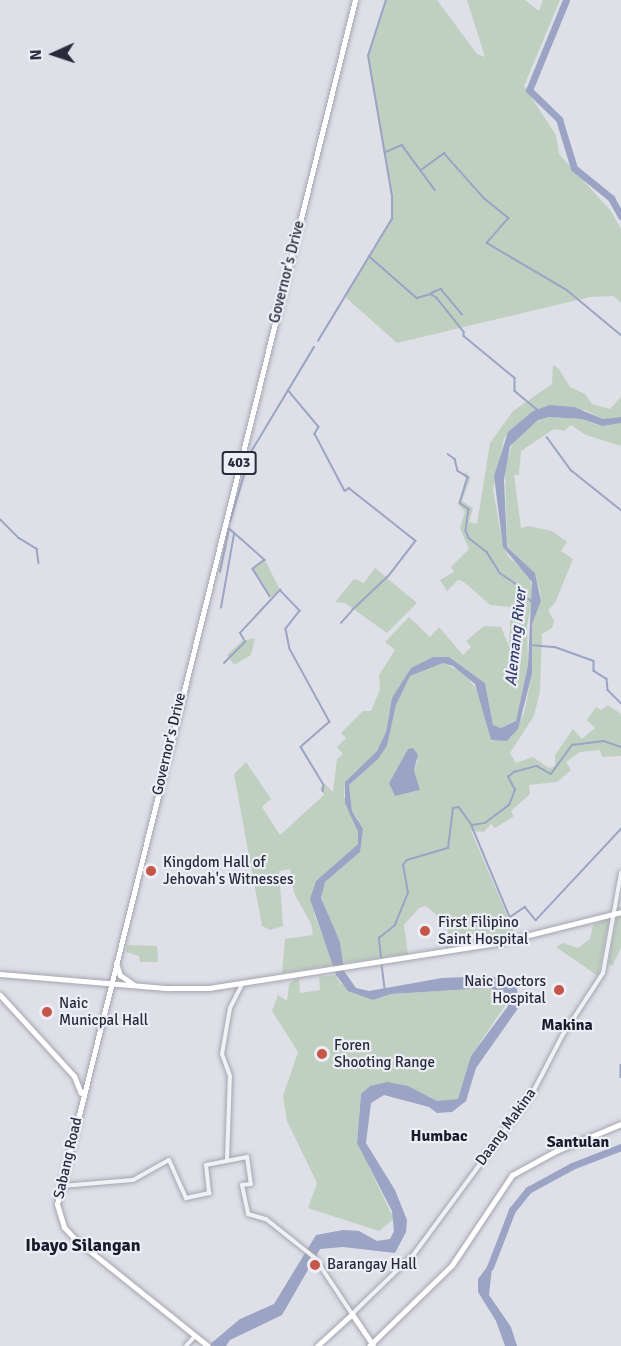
<!DOCTYPE html>
<style>
body{margin:0}
#map{position:relative;width:621px;height:1346px;overflow:hidden;background:#dedfe7;font-family:Signika,sans-serif}
div>[style]{position:absolute}
[style*='--x']{left:calc(var(--x)*1px);top:calc(var(--y)*1px);width:calc(var(--w)*1px);rotate:calc(var(--a)*1deg)}
.green>*{inset:0;background:#c0d0c0}
.water>*{inset:0;background:#9ba4c5}
.stream>*{height:1.5px;margin:-0.75px;padding:0 0.75px;transform-origin:0.75px;border-radius:0.75px;background:#9ba4c5}
.river>*{height:7px;margin:-3.5px;padding:0 3.5px;transform-origin:3.5px;border-radius:3.5px;background:#9ba4c5}
.roads{filter:drop-shadow(0 0 2px #a4a5b1) drop-shadow(0 0 2px #a4a5b1)}
.minor>*{height:4px;margin:-2px;padding:0 2px;transform-origin:2px;border-radius:2px;background:#f0f1f5}
.major>*{height:5px;margin:-2.5px;padding:0 2.5px;transform-origin:2.5px;border-radius:2.5px;background:#fff}
.dots>*{width:16px;height:16px;translate:-50% -50%;box-sizing:border-box;border:3px solid #edeef5;border-radius:50%}
span{translate:-50% -50%;white-space:nowrap;text-align:center;line-height:1.15;-webkit-text-stroke:4.5px #edeef5;paint-order:stroke}
.shield-label span{padding:2px 4px;background:#edeef5;border:2px solid;border-radius:4px;-webkit-text-stroke-width:0}
.shield-label{font-size:14px;color:#282a3d;font-weight:700}
.street-label{font-size:15px;color:#282a3d}
.poi-label{font-size:15px;color:#282a3d}
.left{translate:0 -50%;text-align:left}
.right{translate:-100% -50%;text-align:right}
.water-label{font-size:16px;color:#35406e;font-style:italic}
.neighbourhood-label{font-size:16px;color:#1a1c2d;font-weight:700}
.quarter-label{font-size:18px;color:#1a1c2d;font-weight:700}
.north{position:absolute;left:24px;top:24px;width:60px;height:60px;-webkit-text-stroke:4px #edeef5;paint-order:stroke;rotate:267deg;font-size:16px;font-weight:700;line-height:24px;text-align:center;color:#282a3d}
.north::after{content:'';display:block;margin:auto;width:21px;height:27px;background:#282a3d;clip-path:polygon(50% 0,100% 100%,50% 72%,0 100%)}
</style>
<div id="map">
<div class="green">
<div style="clip-path:polygon(386px 0,437px 0,477px 54px,485px 57px,467px 0,525px 0,539px 11px,543px 0,560px 0,524px 86px,556px 135px,559px 154px,611px 211px,621px 229px,621px 303px,614px 296px,590px 297px,397px 343px,344px 296px,392px 219px,393px 208px,368px 56px)"></div>
<div style="clip-path:polygon(553px 365px,559px 369px,570px 387px,585px 394px,592px 404px,610px 409px,621px 397px,621px 417px,603px 419px,585px 410px,533px 411px,504px 438px,493px 489px,502px 540px,508px 556px,530px 577px,533px 596px,527px 627px,528px 665px,516px 721px,501px 728px,493px 725px,485px 683px,449px 657px,411px 668px,389px 713px,386px 732px,377px 751px,345px 782px,344px 797px,358px 832px,358px 844px,316px 881px,314px 913px,333px 965px,282px 973px,285px 939px,313px 935px,311px 924px,294px 893px,290px 869px,279px 871px,283px 926px,270px 930px,262px 926px,234px 774px,246px 762px,271px 799px,262px 807px,280px 835px,324px 795px,320px 788px,325px 784px,333px 792px,337px 759px,343px 754px,337px 747px,346px 738px,341px 733px,363px 711px,371px 711px,380px 689px,379px 675px,395px 650px,385px 642px,409px 617px,430px 637px,439px 627px,463px 655px,471px 647px,466px 641px,484px 626px,501px 627px,509px 646px,511px 607px,490px 605px,464px 582px,458px 580px,447px 591px,440px 580px,454px 572px,451px 567px,469px 549px,460px 528px,465px 512px,458px 504px,467px 479px,463px 475px,466px 472px,470px 479px,462px 501px,473px 508px,469px 522px,477px 524px,490px 443px,513px 411px,552px 384px)"></div>
<div style="clip-path:polygon(evenodd,549px 417px,582px 419px,597px 425px,621px 423px,621px 446px,586px 435px,571px 425px,564px 431px,554px 429px,521px 451px,519px 475px,514px 475px,521px 528px,528px 526px,552px 531px,567px 542px,561px 551px,573px 559px,555px 603px,548px 610px,554px 621px,552px 628px,542px 634px,540px 691px,534px 716px,510px 753px,516px 763px,533px 757px,549px 768px,555px 766px,555px 755px,573px 729px,582px 739px,595px 728px,587px 720px,596px 707px,601px 710px,608px 705px,621px 714px,621px 756px,602px 757px,600px 750px,580px 752px,566px 762px,571px 770px,557px 782px,529px 785px,530px 794px,511px 811px,514px 816px,495px 828px,491px 824px,484px 832px,471px 831px,516px 936px,446px 948px,448px 925px,426px 906px,419px 908px,404px 925px,408px 954px,342px 963px,340px 942px,322px 903px,322px 891px,325px 882px,360px 852px,358px 819px,352px 811px,349px 785px,378px 759px,387px 746px,396px 705px,410px 676px,443px 663px,463px 672px,478px 691px,491px 741px,511px 738px,524px 713px,532px 674px,532px 623px,541px 601px,540px 591px,535px 573px,507px 547px,505px 468px,513px 441px,538px 420px,549px 417px,408px 749px,418px 760px,414px 770px,420px 790px,404px 794px,389px 783px,408px 749px)"></div>
<div style="clip-path:polygon(265px 560px,280px 590px,271px 597px,253px 569px)"></div>
<div style="clip-path:polygon(375px 568px,417px 603px,387px 633px,345px 603px,335px 602px,354px 579px,364px 583px)"></div>
<div style="clip-path:polygon(255px 638px,251px 655px,234px 665px,227px 655px,242px 641px)"></div>
<div style="clip-path:polygon(621px 916px,621px 948px,612px 966px,608px 964px,617px 917px)"></div>
<div style="clip-path:polygon(610px 918px,598px 976px,556px 947px,563px 943px,578px 948px,590px 939px,593px 925px)"></div>
<div style="clip-path:polygon(127px 945px,157px 946px,158px 962px,140px 962px,139px 956px,126px 952px)"></div>
<div style="clip-path:polygon(336px 975px,340px 983px,373px 1000px,391px 994px,489px 988px,509px 1000px,471px 1056px,463px 1098px,450px 1103px,437px 1101px,428px 1096px,370px 1086px,361px 1094px,357px 1142px,394px 1219px,379px 1231px,308px 1208px,317px 1183px,287px 1121px,283px 1096px,298px 1052px,272px 1011px,278px 995px,287px 1001px,289px 984px,295px 979px,299px 979px,300px 993px,320px 990px,319px 977px)"></div>
</div>
<div class="water">
<div style="clip-path:polygon(550px 405px,574px 407px,603px 419px,621px 417px,621px 423px,602px 426px,582px 419px,549px 417px,538px 420px,510px 446px,504px 480px,507px 547px,535px 573px,541px 601px,532px 624px,532px 674px,518px 729px,507px 741px,491px 740px,475px 684px,453px 666px,443px 663px,410px 676px,396px 705px,387px 746px,378px 759px,349px 785px,352px 811px,363px 829px,360px 852px,325px 882px,321px 898px,340px 942px,344px 971px,356px 988px,369px 991px,442px 978px,491px 976px,511px 982px,517px 989px,519px 1007px,476px 1068px,466px 1101px,452px 1112px,437px 1113px,429px 1107px,384px 1095px,371px 1103px,366px 1143px,395px 1190px,407px 1220px,406px 1232px,395px 1253px,343px 1247px,320px 1249px,282px 1315px,230px 1340px,226px 1346px,208px 1346px,240px 1319px,274px 1304px,316px 1235px,343px 1230px,359px 1231px,377px 1241px,390px 1239px,394px 1231px,392px 1211px,357px 1143px,361px 1094px,370px 1086px,387px 1082px,408px 1086px,437px 1101px,458px 1099px,471px 1056px,508px 1006px,506px 993px,488px 988px,391px 994px,373px 1000px,348px 991px,336px 975px,310px 899px,316px 881px,358px 844px,358px 832px,345px 803px,345px 782px,377px 751px,386px 732px,392px 698px,411px 668px,433px 657px,449px 657px,485px 683px,493px 725px,501px 728px,516px 721px,528px 665px,532px 582px,503px 547px,494px 476px,508px 432px,533px 411px)"></div>
<div style="clip-path:polygon(413px 748px,418px 755px,414px 770px,420px 790px,395px 796px,389px 783px,408px 749px)"></div>
<div style="clip-path:polygon(493px 1259px,489px 1295px,511px 1327px,517px 1346px,505px 1346px,496px 1321px,478px 1292px,478px 1279px)"></div>
</div>
<div class="stream">
<div style="--x:386;--y:152;--w:17;--a:-24"></div>
<div style="--x:402;--y:145;--w:56;--a:53.7"></div>
<div style="--x:421;--y:170;--w:29;--a:-36"></div>
<div style="--x:444;--y:153;--w:60;--a:48.4"></div>
<div style="--x:484;--y:198;--w:32;--a:39"></div>
<div style="--x:509;--y:218;--w:33;--a:131"></div>
<div style="--x:487;--y:243;--w:93;--a:30.4"></div>
<div style="--x:567;--y:290;--w:70;--a:39.8"></div>
<div style="--x:369;--y:256;--w:64;--a:41.2"></div>
<div style="--x:417;--y:298;--w:15;--a:-16"></div>
<div style="--x:431;--y:294;--w:7;--a:34"></div>
<div style="--x:437;--y:298;--w:43;--a:51.5"></div>
<div style="--x:464;--y:332;--w:4;--a:90"></div>
<div style="--x:464;--y:336;--w:66;--a:39.5"></div>
<div style="--x:515;--y:378;--w:13;--a:90"></div>
<div style="--x:515;--y:391;--w:30;--a:40"></div>
<div style="--x:431;--y:293;--w:11;--a:-22"></div>
<div style="--x:441;--y:289;--w:33;--a:50"></div>
<div style="--x:318;--y:341;--w:143;--a:-58.8"></div>
<div style="--x:392;--y:219;--w:23;--a:-90"></div>
<div style="--x:392;--y:196;--w:142;--a:-99.7"></div>
<div style="--x:368;--y:56;--w:59;--a:-72.2"></div>
<div style="--x:288;--y:390;--w:48;--a:50"></div>
<div style="--x:319;--y:427;--w:8;--a:120"></div>
<div style="--x:315;--y:434;--w:64;--a:62.2"></div>
<div style="--x:345;--y:491;--w:5;--a:-37"></div>
<div style="--x:349;--y:488;--w:85;--a:38.3"></div>
<div style="--x:416;--y:541;--w:44;--a:127.6"></div>
<div style="--x:389;--y:576;--w:50;--a:136.6"></div>
<div style="--x:547;--y:437;--w:41;--a:54"></div>
<div style="--x:571;--y:470;--w:64;--a:38.7"></div>
<div style="--x:448;--y:454;--w:9;--a:36"></div>
<div style="--x:455;--y:459;--w:12;--a:76"></div>
<div style="--x:458;--y:471;--w:12;--a:31"></div>
<div style="--x:468;--y:477;--w:27;--a:107"></div>
<div style="--x:460;--y:503;--w:11;--a:34"></div>
<div style="--x:469;--y:509;--w:22;--a:98"></div>
<div style="--x:466;--y:531;--w:8;--a:67"></div>
<div style="--x:469;--y:538;--w:23;--a:38"></div>
<div style="--x:487;--y:552;--w:25;--a:58"></div>
<div style="--x:500;--y:573;--w:25;--a:34"></div>
<div style="--x:521;--y:587;--w:8;--a:76"></div>
<div style="--x:523;--y:595;--w:12;--a:35"></div>
<div style="--x:0;--y:519;--w:27;--a:45"></div>
<div style="--x:19;--y:538;--w:21;--a:31"></div>
<div style="--x:37;--y:549;--w:14;--a:82"></div>
<div style="--x:230;--y:522;--w:73;--a:-73.3"></div>
<div style="--x:251;--y:452;--w:122;--a:-59"></div>
<div style="--x:229;--y:528;--w:48;--a:41.6"></div>
<div style="--x:265;--y:560;--w:15;--a:143"></div>
<div style="--x:253;--y:569;--w:32;--a:58"></div>
<div style="--x:220;--y:572;--w:44;--a:-78.2"></div>
<div style="--x:221;--y:608;--w:75;--a:-80"></div>
<div style="--x:341;--y:623;--w:15;--a:-48"></div>
<div style="--x:531;--y:645;--w:24;--a:5"></div>
<div style="--x:555;--y:647;--w:41;--a:19.7"></div>
<div style="--x:594;--y:661;--w:10;--a:90"></div>
<div style="--x:594;--y:671;--w:15;--a:32"></div>
<div style="--x:607;--y:679;--w:11;--a:85"></div>
<div style="--x:608;--y:690;--w:18;--a:45"></div>
<div style="--x:224;--y:663;--w:30;--a:-45"></div>
<div style="--x:245;--y:642;--w:10;--a:-119"></div>
<div style="--x:240;--y:633;--w:59;--a:-47.1"></div>
<div style="--x:280;--y:590;--w:29;--a:46"></div>
<div style="--x:300;--y:611;--w:23;--a:128"></div>
<div style="--x:286;--y:629;--w:20;--a:79"></div>
<div style="--x:290;--y:649;--w:83;--a:61.3"></div>
<div style="--x:330;--y:722;--w:38;--a:139"></div>
<div style="--x:301;--y:747;--w:44;--a:58.8"></div>
<div style="--x:324;--y:785;--w:6;--a:99"></div>
<div style="--x:472;--y:826;--w:99;--a:67.3"></div>
<div style="--x:510;--y:917;--w:18;--a:-34"></div>
<div style="--x:525;--y:907;--w:17;--a:50"></div>
<div style="--x:536;--y:920;--w:125;--a:-47"></div>
<div style="--x:381;--y:958;--w:20;--a:-96"></div>
<div style="--x:379;--y:938;--w:21;--a:-39"></div>
<div style="--x:395;--y:925;--w:35;--a:-68"></div>
<div style="--x:408;--y:893;--w:28;--a:-100"></div>
<div style="--x:403;--y:865;--w:6;--a:-51"></div>
<div style="--x:407;--y:860;--w:43;--a:-16.3"></div>
<div style="--x:448;--y:848;--w:40;--a:-82.9"></div>
<div style="--x:453;--y:808;--w:6;--a:-9"></div>
<div style="--x:459;--y:807;--w:22;--a:54"></div>
<div style="--x:472;--y:825;--w:13;--a:-9"></div>
<div style="--x:485;--y:823;--w:30;--a:-37"></div>
<div style="--x:509;--y:805;--w:16;--a:-68"></div>
<div style="--x:515;--y:790;--w:15;--a:-118"></div>
<div style="--x:508;--y:777;--w:8;--a:-40"></div>
<div style="--x:514;--y:772;--w:24;--a:-15"></div>
<div style="--x:537;--y:766;--w:16;--a:30"></div>
<div style="--x:551;--y:774;--w:36;--a:-54"></div>
<div style="--x:572;--y:745;--w:32;--a:-7"></div>
<div style="--x:604;--y:741;--w:18;--a:19"></div>
<div style="--x:382;--y:964;--w:26;--a:83"></div>
<div style="--x:621;--y:1065;--w:12;--a:90"></div>
</div>
<div class="river">
<div style="--x:566;--y:0;--w:97;--a:112.3"></div>
<div style="--x:529;--y:90;--w:42;--a:44"></div>
<div style="--x:559;--y:119;--w:51;--a:73"></div>
<div style="--x:574;--y:168;--w:48;--a:39"></div>
<div style="--x:611;--y:198;--w:21;--a:61"></div>
<div style="--x:490;--y:1267;--w:61;--a:-68.9"></div>
<div style="--x:512;--y:1210;--w:26;--a:-51"></div>
<div style="--x:528;--y:1190;--w:50;--a:-28.6"></div>
<div style="--x:572;--y:1166;--w:53;--a:-21.2"></div>
</div>
<div class="roads">
<div class="minor">
<div style="--x:227;--y:1160;--w:84;--a:-88"></div>
<div style="--x:230;--y:1076;--w:23;--a:-110"></div>
<div style="--x:222;--y:1054;--w:47;--a:-80.1"></div>
<div style="--x:230;--y:1008;--w:28;--a:-63"></div>
<div style="--x:62;--y:1186;--w:71;--a:-4.8"></div>
<div style="--x:133;--y:1180;--w:41;--a:-29.1"></div>
<div style="--x:169;--y:1160;--w:42;--a:65.9"></div>
<div style="--x:186;--y:1198;--w:24;--a:-12"></div>
<div style="--x:209;--y:1193;--w:28;--a:-96"></div>
<div style="--x:206;--y:1165;--w:42;--a:-11"></div>
<div style="--x:247;--y:1157;--w:27;--a:82"></div>
<div style="--x:251;--y:1184;--w:9;--a:174"></div>
<div style="--x:242;--y:1185;--w:30;--a:78"></div>
<div style="--x:248;--y:1214;--w:19;--a:16"></div>
<div style="--x:266;--y:1219;--w:63;--a:38.5"></div>
<div style="--x:315;--y:1258;--w:67;--a:56.5"></div>
<div style="--x:352;--y:1314;--w:86;--a:-44.1"></div>
<div style="--x:414;--y:1254;--w:201;--a:-53.7"></div>
<div style="--x:533;--y:1092;--w:63;--a:-62.6"></div>
<div style="--x:562;--y:1036;--w:75;--a:-56.9"></div>
<div style="--x:603;--y:973;--w:102;--a:-79.8"></div>
<div style="--x:186;--y:1346;--w:13;--a:-48"></div>
</div>
<div class="major">
<div style="--x:116;--y:963;--w:13;--a:72"></div>
<div style="--x:120;--y:975;--w:16;--a:35"></div>
<div style="--x:0;--y:974;--w:169;--a:4.8"></div>
<div style="--x:168;--y:988;--w:41;--a:0"></div>
<div style="--x:209;--y:988;--w:291;--a:-8.9"></div>
<div style="--x:497;--y:943;--w:128;--a:-14"></div>
<div style="--x:0;--y:995;--w:110;--a:47.6"></div>
<div style="--x:74;--y:1076;--w:18;--a:68"></div>
<div style="--x:208;--y:1346;--w:169;--a:-141.2"></div>
<div style="--x:76;--y:1240;--w:18;--a:-133"></div>
<div style="--x:64;--y:1227;--w:24;--a:-107"></div>
<div style="--x:57;--y:1204;--w:1240;--a:-76.1"></div>
<div style="--x:317;--y:1346;--w:47;--a:-42.4"></div>
<div style="--x:352;--y:1314;--w:37;--a:56"></div>
<div style="--x:369;--y:1346;--w:116;--a:-44.3"></div>
<div style="--x:452;--y:1265;--w:108;--a:-56.3"></div>
<div style="--x:512;--y:1175;--w:50;--a:-28.6"></div>
<div style="--x:556;--y:1151;--w:70;--a:-22.6"></div>
</div>
</div>
<div class="dots">
<div style="left:151px;top:871px;background:#c65649"></div>
<div style="left:425px;top:931px;background:#c65649"></div>
<div style="left:559px;top:990px;background:#c65649"></div>
<div style="left:47px;top:1012px;background:#c65649"></div>
<div style="left:322px;top:1054px;background:#c65649"></div>
<div style="left:315px;top:1265px;background:#c65649"></div>
</div>
<div class="shield-label">
<span style="left:239px;top:463px">403</span>
</div>
<div class="street-label">
<span style="left:287px;top:272px;rotate:-76deg">Governor's Drive</span>
<span style="left:169px;top:744px;rotate:-77deg">Governor's Drive</span>
<span style="left:506px;top:1127px;rotate:-54deg">Daang Makina</span>
<span style="left:68px;top:1158px;rotate:-77deg">Sabang Road</span>
</div>
<div class="poi-label">
<span class="left" style="left:163px;top:871px">Kingdom Hall of<br>Jehovah's Witnesses</span>
<span class="left" style="left:438px;top:931px">First Filipino<br>Saint Hospital</span>
<span class="right" style="left:546px;top:990px">Naic Doctors<br>Hospital</span>
<span class="left" style="left:59px;top:1012px">Naic<br>Municpal Hall</span>
<span class="left" style="left:334px;top:1054px">Foren<br>Shooting Range</span>
<span class="left" style="left:327px;top:1265px">Barangay Hall</span>
</div>
<div class="water-label">
<span style="left:516px;top:637px;rotate:-84deg">Alemang River</span>
</div>
<div class="neighbourhood-label">
<span style="left:567px;top:1025px">Makina</span>
<span style="left:439px;top:1136px">Humbac</span>
<span style="left:578px;top:1142px">Santulan</span>
</div>
<div class="quarter-label">
<span style="left:83px;top:1245px">Ibayo Silangan</span>
</div>
<div class="north">N</div>
</div>
